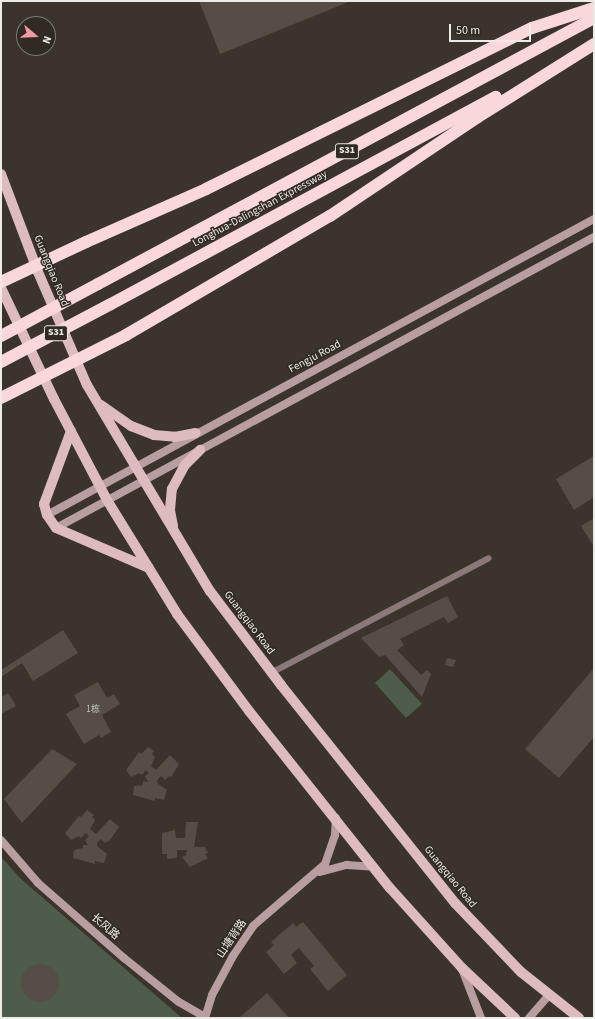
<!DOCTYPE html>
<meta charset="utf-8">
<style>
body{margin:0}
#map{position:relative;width:595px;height:1019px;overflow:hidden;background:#3b342c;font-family:"Source Sans 3","Noto Sans SC",sans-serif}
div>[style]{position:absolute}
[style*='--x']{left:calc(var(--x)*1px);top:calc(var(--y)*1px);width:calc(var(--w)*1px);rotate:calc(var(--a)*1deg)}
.green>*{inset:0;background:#4e5c4b}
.building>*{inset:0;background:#554e46}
.round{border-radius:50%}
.lane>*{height:6px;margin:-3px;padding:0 3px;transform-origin:3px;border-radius:3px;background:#8a787a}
.secondary>*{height:8px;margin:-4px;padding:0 4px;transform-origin:4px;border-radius:4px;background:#b99ea1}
.primary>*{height:10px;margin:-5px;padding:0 5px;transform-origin:5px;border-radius:5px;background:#debbbf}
.highway>*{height:12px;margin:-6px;padding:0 6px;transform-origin:6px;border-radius:6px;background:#f9d7db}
.highway-bridge>*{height:12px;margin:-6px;padding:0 6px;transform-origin:6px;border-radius:6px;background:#f9d7db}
span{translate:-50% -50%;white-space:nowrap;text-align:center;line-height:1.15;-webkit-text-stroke:3px #302a23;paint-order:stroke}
.number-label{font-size:9px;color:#c8c3bd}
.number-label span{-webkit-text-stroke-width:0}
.shield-label span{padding:1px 3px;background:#302a23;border:1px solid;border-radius:3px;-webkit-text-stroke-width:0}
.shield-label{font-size:10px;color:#eeeae5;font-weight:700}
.street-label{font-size:11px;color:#eeeae5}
.frame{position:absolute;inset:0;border:2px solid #eeeae5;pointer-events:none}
.north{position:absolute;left:16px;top:16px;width:40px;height:40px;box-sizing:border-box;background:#302a23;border:1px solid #7c7771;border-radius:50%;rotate:109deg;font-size:11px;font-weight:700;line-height:16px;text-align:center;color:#eeeae5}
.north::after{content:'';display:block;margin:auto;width:14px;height:18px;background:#f39aa7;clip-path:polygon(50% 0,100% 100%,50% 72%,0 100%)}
.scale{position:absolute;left:449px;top:24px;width:82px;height:18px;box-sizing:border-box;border:2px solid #eeeae5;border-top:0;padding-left:5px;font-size:12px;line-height:14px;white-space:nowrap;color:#eeeae5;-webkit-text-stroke:3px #302a23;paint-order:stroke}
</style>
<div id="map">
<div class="green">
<div style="clip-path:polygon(390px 669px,422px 704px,406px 718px,375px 683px)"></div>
<div style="clip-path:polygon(1px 857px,21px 879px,182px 1018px,1px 1018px)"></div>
</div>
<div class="building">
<div style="clip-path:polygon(199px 1px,351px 1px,220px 54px)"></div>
<div style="clip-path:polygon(594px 456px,594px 497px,574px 510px,556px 479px)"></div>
<div style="clip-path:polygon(594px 518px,594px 547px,581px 526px)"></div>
<div style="clip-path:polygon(447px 596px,458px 617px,448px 623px,444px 617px,400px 639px,404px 645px,397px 650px,421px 675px,427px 670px,431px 674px,422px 697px,385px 655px,379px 657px,361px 638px)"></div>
<div style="clip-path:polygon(63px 630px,78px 653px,33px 681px,22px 663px,1px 677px,1px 670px)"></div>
<div style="clip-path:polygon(447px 658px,456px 660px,453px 667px,445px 665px)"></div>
<div style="clip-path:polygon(594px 668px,594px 737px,559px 778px,525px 749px)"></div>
<div style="clip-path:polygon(98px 682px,107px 698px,114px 694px,120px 704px,102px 715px,111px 732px,101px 738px,99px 735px,84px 744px,66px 714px,80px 706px,74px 695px)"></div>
<div style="clip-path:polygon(8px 693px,16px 706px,1px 714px,1px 697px)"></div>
<div style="clip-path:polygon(148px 747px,154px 751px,152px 754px,155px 757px,151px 766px,156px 770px,170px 755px,179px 764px,171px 777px,169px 776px,165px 780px,161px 776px,158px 779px,157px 783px,167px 790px,164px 800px,155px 798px,155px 801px,133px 795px,134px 786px,143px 785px,143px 781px,148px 782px,145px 776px,149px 773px,146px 770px,142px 775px,139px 773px,131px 777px,126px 770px,139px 752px,141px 754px)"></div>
<div style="clip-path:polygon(52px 749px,77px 764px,22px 823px,4px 799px)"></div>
<div style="clip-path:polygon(87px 810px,94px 815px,92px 817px,95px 820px,90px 829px,96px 834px,110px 819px,119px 827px,110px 840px,105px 843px,101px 839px,97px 843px,97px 846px,107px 854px,104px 863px,95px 861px,95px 864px,73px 858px,74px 850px,83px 848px,83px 845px,88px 845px,85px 840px,89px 836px,86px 833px,81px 838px,79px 836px,71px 840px,65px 833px,79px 816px,81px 817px)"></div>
<div style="clip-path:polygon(186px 822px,198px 822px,194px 847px,205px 847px,208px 853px,205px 854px,208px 858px,190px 867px,182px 857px,186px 855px,187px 850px,177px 850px,177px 858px,167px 859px,167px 854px,162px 854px,162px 833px,175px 830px,176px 838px,185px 838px)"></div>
<div style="clip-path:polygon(303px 922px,347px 975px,328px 991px,310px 969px,314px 966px,299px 948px,291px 955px,297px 963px,284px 974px,266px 952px,274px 945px,271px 942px,293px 923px,296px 927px)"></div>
<div class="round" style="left:21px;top:964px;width:38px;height:38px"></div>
<div style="clip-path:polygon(267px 993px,289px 1018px,239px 1018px)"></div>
</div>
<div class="lane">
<div style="--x:271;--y:673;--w:246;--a:-27.8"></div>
</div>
<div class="secondary">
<div style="--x:47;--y:515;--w:622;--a:-28.42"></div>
<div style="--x:56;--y:528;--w:612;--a:-28.41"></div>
<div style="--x:1;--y:840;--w:57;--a:49.3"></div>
<div style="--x:38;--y:883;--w:114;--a:41.1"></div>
<div style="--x:124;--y:958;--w:70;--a:38.7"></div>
<div style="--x:179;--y:1002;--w:30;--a:30"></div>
<div style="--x:320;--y:872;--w:28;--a:-15"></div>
<div style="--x:347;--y:865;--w:27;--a:4"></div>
<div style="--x:462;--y:969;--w:53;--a:68.8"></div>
<div style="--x:205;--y:1018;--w:24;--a:-73"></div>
<div style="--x:212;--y:995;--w:44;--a:-61.7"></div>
<div style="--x:233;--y:956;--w:36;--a:-56"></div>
<div style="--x:253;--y:926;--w:95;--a:-40.7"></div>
<div style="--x:325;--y:864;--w:31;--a:-71"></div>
<div style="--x:335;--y:835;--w:17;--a:-87"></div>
<div style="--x:529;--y:1018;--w:29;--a:-49"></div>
</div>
<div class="primary">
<div style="--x:1;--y:174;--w:105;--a:69.3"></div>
<div style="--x:38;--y:272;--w:123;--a:66.6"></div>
<div style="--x:87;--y:385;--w:240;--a:59.2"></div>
<div style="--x:210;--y:591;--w:118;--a:52.9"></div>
<div style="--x:281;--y:685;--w:279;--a:51.4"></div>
<div style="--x:455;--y:903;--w:95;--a:46.3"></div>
<div style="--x:521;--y:972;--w:74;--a:38.4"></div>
<div style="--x:1;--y:288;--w:123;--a:64.5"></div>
<div style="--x:54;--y:399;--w:114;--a:62.3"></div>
<div style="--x:107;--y:500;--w:134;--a:58.4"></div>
<div style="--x:177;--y:614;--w:121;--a:53.4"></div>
<div style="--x:249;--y:711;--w:226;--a:51.5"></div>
<div style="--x:390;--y:888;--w:108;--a:48"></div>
<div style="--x:462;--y:968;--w:73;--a:43.3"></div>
<div style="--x:101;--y:405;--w:37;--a:35"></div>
<div style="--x:131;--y:426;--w:25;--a:21"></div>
<div style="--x:154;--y:435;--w:21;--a:5"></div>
<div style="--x:175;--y:437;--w:21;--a:-11"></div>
<div style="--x:71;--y:431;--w:78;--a:110.3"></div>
<div style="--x:44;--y:504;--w:11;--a:75"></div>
<div style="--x:47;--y:515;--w:16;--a:55"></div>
<div style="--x:56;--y:528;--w:101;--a:23.3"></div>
<div style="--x:173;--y:526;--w:16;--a:-101"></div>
<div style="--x:170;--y:510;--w:21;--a:-85"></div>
<div style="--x:172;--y:489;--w:26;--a:-62"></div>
<div style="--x:184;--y:466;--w:23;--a:-45"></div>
</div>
<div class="highway">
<div style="--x:86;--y:242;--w:131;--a:-23.8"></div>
<div style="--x:206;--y:189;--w:364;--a:-26.3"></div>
<div style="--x:532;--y:28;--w:65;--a:-17.9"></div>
<div style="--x:98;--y:284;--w:563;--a:-28.2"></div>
<div style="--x:111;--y:304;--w:437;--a:-28.3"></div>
<div style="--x:126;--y:335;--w:236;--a:-30.3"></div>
<div style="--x:330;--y:216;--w:178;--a:-33.8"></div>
<div style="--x:478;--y:117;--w:137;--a:-32.2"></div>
</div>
<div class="highway-bridge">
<div style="--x:1;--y:282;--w:94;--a:-25.2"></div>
<div style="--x:1;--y:336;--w:110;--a:-28.2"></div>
<div style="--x:1;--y:362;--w:124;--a:-27.8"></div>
<div style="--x:1;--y:398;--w:140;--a:-26.7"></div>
</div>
<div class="number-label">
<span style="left:93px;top:710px">1栋</span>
</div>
<div class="shield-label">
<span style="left:347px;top:151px">S31</span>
<span style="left:56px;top:333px">S31</span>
</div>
<div class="street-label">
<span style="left:260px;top:209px;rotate:-28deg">Longhua-Dalingshan Expressway</span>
<span style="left:51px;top:271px;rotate:68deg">Guangqiao Road</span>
<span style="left:315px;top:357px;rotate:-28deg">Fengju Road</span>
<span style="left:249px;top:623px;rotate:53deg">Guangqiao Road</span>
<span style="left:450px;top:877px;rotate:51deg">Guangqiao Road</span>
<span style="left:105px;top:927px;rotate:41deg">长风路</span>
<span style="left:232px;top:939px;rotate:-56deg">山塘背路</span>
</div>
<div class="frame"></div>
<div class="north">N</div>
<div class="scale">50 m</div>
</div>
